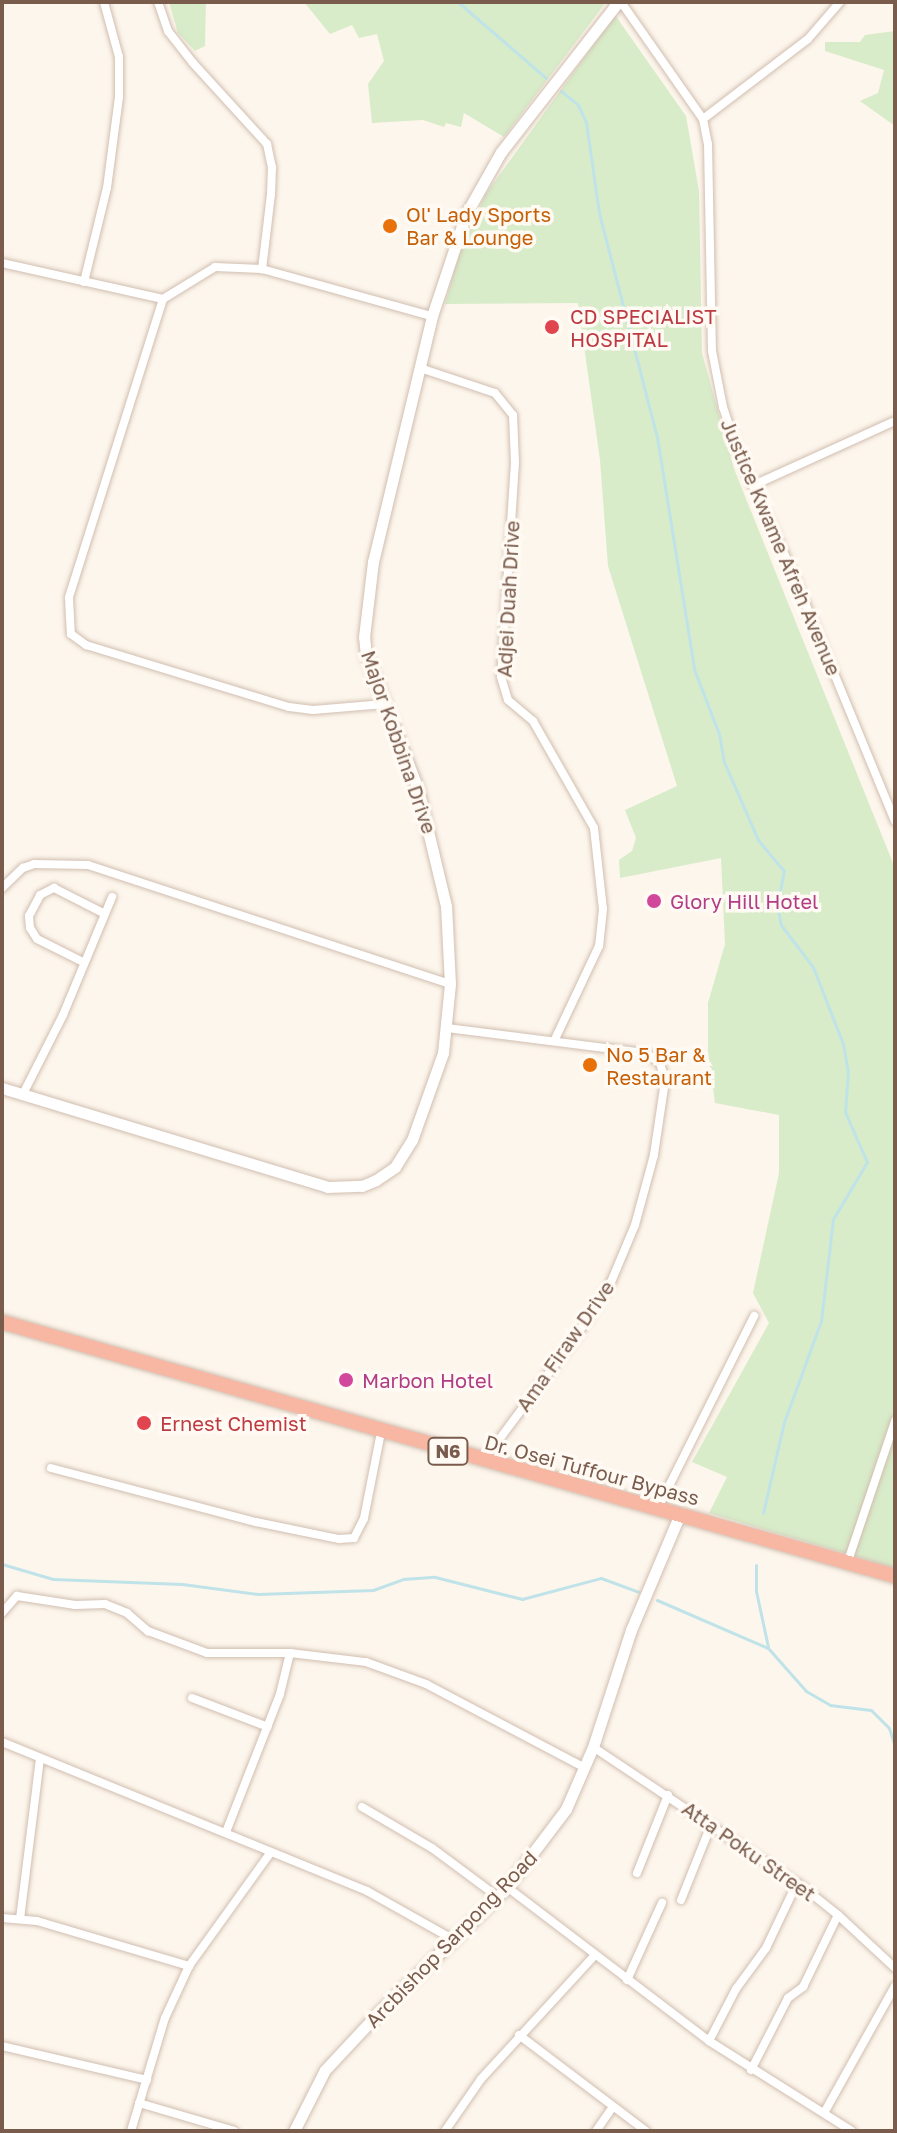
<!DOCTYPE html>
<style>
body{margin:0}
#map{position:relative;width:897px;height:2133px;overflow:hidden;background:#fdf6ec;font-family:"Golos Text",sans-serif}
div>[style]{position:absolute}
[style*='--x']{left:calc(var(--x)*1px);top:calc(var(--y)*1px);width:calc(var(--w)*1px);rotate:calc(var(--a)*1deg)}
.green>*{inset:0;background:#d8ecc9}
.stream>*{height:3px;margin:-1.5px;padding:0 1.5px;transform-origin:1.5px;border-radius:1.5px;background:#bfe3e8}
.roads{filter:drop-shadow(0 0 2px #d1beb0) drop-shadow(0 0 2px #d1beb0)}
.street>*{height:8px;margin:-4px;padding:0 4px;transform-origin:4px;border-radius:4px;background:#fff}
.secondary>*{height:11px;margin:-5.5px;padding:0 5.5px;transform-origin:5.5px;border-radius:5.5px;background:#fff}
.highway>*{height:14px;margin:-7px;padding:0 7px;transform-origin:7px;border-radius:7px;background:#f7b7a3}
.dots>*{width:22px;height:22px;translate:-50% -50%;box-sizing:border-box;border:4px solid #fffaf3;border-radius:50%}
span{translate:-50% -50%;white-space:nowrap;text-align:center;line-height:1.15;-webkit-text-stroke:7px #fffaf3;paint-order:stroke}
.shield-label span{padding:2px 6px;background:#fffaf3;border:2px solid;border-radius:6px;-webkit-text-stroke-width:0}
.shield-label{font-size:18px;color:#7a5c4d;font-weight:700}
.food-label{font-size:20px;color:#c56008}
.left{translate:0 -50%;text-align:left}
.health-label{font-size:20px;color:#be3a42}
.street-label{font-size:20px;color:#7a5c4d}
.hotel-label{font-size:20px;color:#b23c85}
.frame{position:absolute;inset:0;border:4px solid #7a5c4d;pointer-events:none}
</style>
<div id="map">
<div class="green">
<div style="clip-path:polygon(169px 2px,206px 2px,205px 46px,195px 51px,178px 33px)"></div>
<div style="clip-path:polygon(304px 2px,606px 2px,504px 137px,464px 113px,461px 127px,446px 123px,444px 127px,423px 120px,372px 123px,368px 84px,384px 61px,377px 34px,359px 38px,352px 25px,330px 34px)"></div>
<div style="clip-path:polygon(615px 15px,686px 116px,699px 191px,702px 353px,734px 469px,895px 868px,895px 1568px,709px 1513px,727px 1477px,692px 1462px,769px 1323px,753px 1293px,779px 1173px,779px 1115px,715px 1103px,708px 1051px,708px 1003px,725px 944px,721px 858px,620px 878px,619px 860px,632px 851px,636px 838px,625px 810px,677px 786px,608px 566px,600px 460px,578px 303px,445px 304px,458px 258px,485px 195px)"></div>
<div style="clip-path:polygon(895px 31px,895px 126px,860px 101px,878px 93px,884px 70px,825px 51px,825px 42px,860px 42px,865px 35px)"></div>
</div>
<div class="stream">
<div style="--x:458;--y:2;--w:116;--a:40.8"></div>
<div style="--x:561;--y:91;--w:22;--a:39"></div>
<div style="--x:578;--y:105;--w:19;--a:65"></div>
<div style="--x:586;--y:122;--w:92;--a:81.9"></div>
<div style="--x:599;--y:213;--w:231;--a:75.5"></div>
<div style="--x:657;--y:437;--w:235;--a:80.9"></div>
<div style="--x:694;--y:669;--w:70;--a:69"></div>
<div style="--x:719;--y:734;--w:28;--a:80"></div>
<div style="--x:724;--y:762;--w:85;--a:66.4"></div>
<div style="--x:758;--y:840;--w:40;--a:50"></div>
<div style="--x:784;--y:871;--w:35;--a:102"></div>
<div style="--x:777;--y:905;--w:20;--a:79"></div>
<div style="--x:781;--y:925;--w:53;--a:52.7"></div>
<div style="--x:813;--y:967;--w:83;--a:68.7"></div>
<div style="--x:843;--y:1044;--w:28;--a:80"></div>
<div style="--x:848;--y:1072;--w:40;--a:94.3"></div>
<div style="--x:845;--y:1112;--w:55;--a:66.3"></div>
<div style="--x:867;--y:1162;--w:66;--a:120.8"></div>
<div style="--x:833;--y:1219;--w:103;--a:96.7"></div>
<div style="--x:821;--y:1321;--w:108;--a:110.1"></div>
<div style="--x:784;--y:1422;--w:93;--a:103"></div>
<div style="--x:2;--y:1564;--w:53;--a:16.4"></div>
<div style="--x:53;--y:1579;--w:129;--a:2.2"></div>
<div style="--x:182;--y:1584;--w:77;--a:7.5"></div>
<div style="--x:258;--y:1594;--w:115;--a:-2"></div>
<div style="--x:373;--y:1590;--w:32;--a:-20"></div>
<div style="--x:403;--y:1579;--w:32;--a:-4"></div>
<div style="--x:435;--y:1577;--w:90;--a:14.2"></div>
<div style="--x:522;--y:1599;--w:82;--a:-14.9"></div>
<div style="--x:601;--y:1578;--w:40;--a:20.2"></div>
<div style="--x:756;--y:1565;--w:26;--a:90"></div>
<div style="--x:756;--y:1591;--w:57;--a:77.9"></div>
<div style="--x:657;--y:1600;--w:121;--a:23.4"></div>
<div style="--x:768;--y:1648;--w:57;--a:48.5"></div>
<div style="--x:806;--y:1691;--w:28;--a:30"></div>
<div style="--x:830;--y:1705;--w:41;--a:7"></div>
<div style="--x:871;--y:1710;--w:25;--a:45"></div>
<div style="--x:889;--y:1728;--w:19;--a:72"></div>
</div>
<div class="roads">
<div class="street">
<div style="--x:158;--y:2;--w:31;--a:71"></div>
<div style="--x:168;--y:31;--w:41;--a:52"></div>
<div style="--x:193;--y:63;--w:110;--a:47.6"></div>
<div style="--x:267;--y:144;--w:24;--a:78"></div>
<div style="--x:272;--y:167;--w:27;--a:92"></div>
<div style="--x:271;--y:194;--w:76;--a:96.8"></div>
<div style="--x:621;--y:2;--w:143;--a:55"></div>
<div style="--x:703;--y:119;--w:25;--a:79"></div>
<div style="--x:708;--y:144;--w:207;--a:88.9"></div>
<div style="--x:712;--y:351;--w:57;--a:78.9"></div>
<div style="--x:723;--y:407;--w:48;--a:71.9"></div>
<div style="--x:738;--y:453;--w:122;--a:65.3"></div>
<div style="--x:789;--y:564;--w:278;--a:67.6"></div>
<div style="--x:703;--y:119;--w:132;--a:-37.3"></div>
<div style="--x:808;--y:39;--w:49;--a:-49.1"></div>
<div style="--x:2;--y:263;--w:165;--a:12.6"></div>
<div style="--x:163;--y:299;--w:61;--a:-31.6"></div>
<div style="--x:215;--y:267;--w:47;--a:2.4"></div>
<div style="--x:262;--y:269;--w:176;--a:15.5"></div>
<div style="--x:84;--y:282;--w:97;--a:-76.3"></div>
<div style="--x:107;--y:188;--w:92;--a:-82.5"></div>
<div style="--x:119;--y:97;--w:40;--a:-90"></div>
<div style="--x:119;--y:57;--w:57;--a:-105.3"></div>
<div style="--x:163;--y:299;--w:313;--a:107.5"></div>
<div style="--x:69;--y:598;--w:36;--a:87"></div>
<div style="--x:71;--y:634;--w:19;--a:36"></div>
<div style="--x:86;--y:645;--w:212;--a:17"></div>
<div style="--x:289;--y:707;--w:24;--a:7"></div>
<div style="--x:313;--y:710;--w:72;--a:-4.8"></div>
<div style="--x:420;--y:368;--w:79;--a:18.4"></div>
<div style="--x:495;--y:393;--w:28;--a:51"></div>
<div style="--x:513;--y:415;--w:47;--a:87.6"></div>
<div style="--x:515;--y:462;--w:215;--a:93.7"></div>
<div style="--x:501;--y:677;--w:24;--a:73"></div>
<div style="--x:508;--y:700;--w:33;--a:40"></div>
<div style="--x:533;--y:721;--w:123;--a:60.3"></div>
<div style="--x:594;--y:828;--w:81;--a:83.7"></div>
<div style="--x:603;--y:909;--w:37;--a:96"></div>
<div style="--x:599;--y:946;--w:105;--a:115.3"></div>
<div style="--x:754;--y:485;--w:155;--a:-24.4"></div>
<div style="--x:2;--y:888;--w:29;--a:-44"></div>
<div style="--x:23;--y:868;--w:12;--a:-20"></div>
<div style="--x:34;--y:864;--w:54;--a:1.1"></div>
<div style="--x:88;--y:865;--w:381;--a:18.2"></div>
<div style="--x:83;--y:962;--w:51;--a:-153.4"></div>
<div style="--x:37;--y:939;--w:13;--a:-122"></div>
<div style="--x:30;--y:928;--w:12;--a:-95"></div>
<div style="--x:29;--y:916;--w:24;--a:-62"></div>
<div style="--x:40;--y:895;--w:16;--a:-27"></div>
<div style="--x:54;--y:888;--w:57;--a:27"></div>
<div style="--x:447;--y:1028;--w:201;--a:7.2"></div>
<div style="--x:646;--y:1053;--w:17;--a:36"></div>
<div style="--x:660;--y:1063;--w:19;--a:74"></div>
<div style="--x:665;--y:1081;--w:75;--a:98.5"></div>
<div style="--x:654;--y:1155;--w:73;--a:105.2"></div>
<div style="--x:635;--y:1225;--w:62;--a:112.8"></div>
<div style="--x:611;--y:1282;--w:63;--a:122.7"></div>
<div style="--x:577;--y:1335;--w:157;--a:126.7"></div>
<div style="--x:23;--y:1094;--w:89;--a:-63.1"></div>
<div style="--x:63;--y:1015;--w:128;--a:-67.4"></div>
<div style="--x:51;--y:1468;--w:212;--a:14.8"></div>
<div style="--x:256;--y:1522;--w:85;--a:11.6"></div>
<div style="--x:339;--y:1539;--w:15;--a:-4"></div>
<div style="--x:354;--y:1538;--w:22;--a:-63"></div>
<div style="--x:364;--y:1518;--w:88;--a:-78.8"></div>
<div style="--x:658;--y:1508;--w:215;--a:-63.4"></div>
<div style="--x:847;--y:1564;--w:151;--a:-71.4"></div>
<div style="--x:2;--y:1613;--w:23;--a:-49"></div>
<div style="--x:17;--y:1596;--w:59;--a:8.8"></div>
<div style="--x:75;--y:1605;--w:30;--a:-2"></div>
<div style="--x:105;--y:1604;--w:24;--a:22"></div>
<div style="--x:127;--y:1613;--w:28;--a:41"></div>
<div style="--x:148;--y:1631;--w:63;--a:20.4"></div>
<div style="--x:207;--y:1653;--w:83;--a:0"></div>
<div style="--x:290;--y:1653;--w:77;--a:6.8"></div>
<div style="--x:366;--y:1662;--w:64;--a:20.1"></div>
<div style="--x:426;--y:1684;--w:180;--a:27.8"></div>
<div style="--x:192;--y:1698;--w:81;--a:20.9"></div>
<div style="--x:2;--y:1742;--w:394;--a:22.2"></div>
<div style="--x:367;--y:1891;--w:100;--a:29.4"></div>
<div style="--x:593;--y:1747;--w:252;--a:33.7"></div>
<div style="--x:803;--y:1887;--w:45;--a:38.7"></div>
<div style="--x:838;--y:1915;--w:78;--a:42.9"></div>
<div style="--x:362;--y:1807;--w:81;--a:30.4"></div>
<div style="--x:432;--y:1848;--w:82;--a:36.6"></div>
<div style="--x:226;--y:1832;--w:148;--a:-68.6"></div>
<div style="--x:280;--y:1694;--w:42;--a:-76.3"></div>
<div style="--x:637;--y:1873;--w:84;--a:-68.3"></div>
<div style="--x:507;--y:1887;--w:254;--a:37.3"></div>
<div style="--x:709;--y:2041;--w:169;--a:32.2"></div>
<div style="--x:681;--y:1900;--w:81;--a:-68.2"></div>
<div style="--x:2;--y:1918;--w:35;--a:5"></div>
<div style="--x:37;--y:1921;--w:159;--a:16.5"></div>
<div style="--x:20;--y:1919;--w:161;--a:-82.9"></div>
<div style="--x:627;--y:1980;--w:85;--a:-65.6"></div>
<div style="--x:519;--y:2035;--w:159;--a:37.1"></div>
<div style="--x:709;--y:2041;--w:59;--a:-62.6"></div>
<div style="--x:736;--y:1989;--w:51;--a:-53.8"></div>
<div style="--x:766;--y:1948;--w:72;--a:-64.5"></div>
<div style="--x:2;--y:2046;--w:149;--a:13.2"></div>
<div style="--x:751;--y:2070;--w:81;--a:-62.8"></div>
<div style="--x:788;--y:1998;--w:19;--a:-36"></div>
<div style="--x:803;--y:1987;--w:80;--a:-64.1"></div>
<div style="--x:139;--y:2103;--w:99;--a:16.4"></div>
<div style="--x:824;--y:2113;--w:145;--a:-60.8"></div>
<div style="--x:131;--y:2131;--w:118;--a:-73.3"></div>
<div style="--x:165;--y:2018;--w:57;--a:-65.2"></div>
<div style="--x:189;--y:1966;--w:140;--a:-54.3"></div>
<div style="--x:445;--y:2131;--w:63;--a:-55.3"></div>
<div style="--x:481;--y:2079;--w:167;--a:-47.4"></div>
<div style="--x:596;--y:2131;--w:28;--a:-55"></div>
</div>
<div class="secondary">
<div style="--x:2;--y:1088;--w:340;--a:16.9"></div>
<div style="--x:327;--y:1187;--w:35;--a:-2"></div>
<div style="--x:362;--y:1186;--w:15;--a:-23"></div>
<div style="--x:376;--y:1180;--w:23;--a:-34"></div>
<div style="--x:395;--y:1167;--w:32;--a:-58"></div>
<div style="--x:412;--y:1140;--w:92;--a:-70.4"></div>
<div style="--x:443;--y:1053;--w:69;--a:-84.2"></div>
<div style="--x:450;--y:984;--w:78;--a:-92.9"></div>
<div style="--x:446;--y:906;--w:120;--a:-103.5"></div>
<div style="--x:418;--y:789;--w:144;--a:-111.2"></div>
<div style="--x:366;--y:655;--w:18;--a:-96"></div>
<div style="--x:364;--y:637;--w:76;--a:-83.2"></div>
<div style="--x:373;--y:562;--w:253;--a:-76.5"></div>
<div style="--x:432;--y:316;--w:108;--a:-71.6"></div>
<div style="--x:466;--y:214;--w:71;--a:-60.6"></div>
<div style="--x:501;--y:152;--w:190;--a:-52"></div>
<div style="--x:294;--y:2131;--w:68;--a:-63.1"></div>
<div style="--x:325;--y:2070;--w:79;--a:-47"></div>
<div style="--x:379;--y:2012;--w:179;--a:-44.3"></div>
<div style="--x:507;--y:1887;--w:98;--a:-52.9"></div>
<div style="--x:566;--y:1809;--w:68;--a:-66.5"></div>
<div style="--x:593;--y:1747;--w:123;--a:-72"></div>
<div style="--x:631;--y:1630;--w:126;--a:-67.1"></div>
</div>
<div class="highway">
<div style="--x:2;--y:1322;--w:928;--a:15.88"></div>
</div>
</div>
<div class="dots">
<div style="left:390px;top:226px;background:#e8710a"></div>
<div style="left:552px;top:327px;background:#e0444e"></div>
<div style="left:654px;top:901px;background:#d1479c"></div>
<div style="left:590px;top:1065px;background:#e8710a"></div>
<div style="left:346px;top:1380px;background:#d1479c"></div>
<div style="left:144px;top:1423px;background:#e0444e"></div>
</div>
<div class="shield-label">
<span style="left:448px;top:1451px">N6</span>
</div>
<div class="food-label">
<span class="left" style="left:406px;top:226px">Ol' Lady Sports<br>Bar &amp; Lounge</span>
<span class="left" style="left:606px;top:1066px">No 5 Bar &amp;<br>Restaurant</span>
</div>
<div class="health-label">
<span class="left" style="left:570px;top:328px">CD SPECIALIST<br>HOSPITAL</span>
<span class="left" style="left:160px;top:1423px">Ernest Chemist</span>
</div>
<div class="street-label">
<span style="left:781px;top:547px;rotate:67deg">Justice Kwame Afreh Avenue</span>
<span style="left:508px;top:599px;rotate:-87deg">Adjei Duah Drive</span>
<span style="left:399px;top:742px;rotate:71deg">Major Kobbina Drive</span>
<span style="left:565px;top:1346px;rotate:-55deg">Ama Firaw Drive</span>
<span style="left:592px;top:1470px;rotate:15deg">Dr. Osei Tuffour Bypass</span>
<span style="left:749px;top:1851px;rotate:35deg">Atta Poku Street</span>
<span style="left:451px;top:1939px;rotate:-46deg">Arcbishop Sarpong Road</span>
</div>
<div class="hotel-label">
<span class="left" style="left:670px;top:901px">Glory Hill Hotel</span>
<span class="left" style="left:362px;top:1380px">Marbon Hotel</span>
</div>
<div class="frame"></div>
</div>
